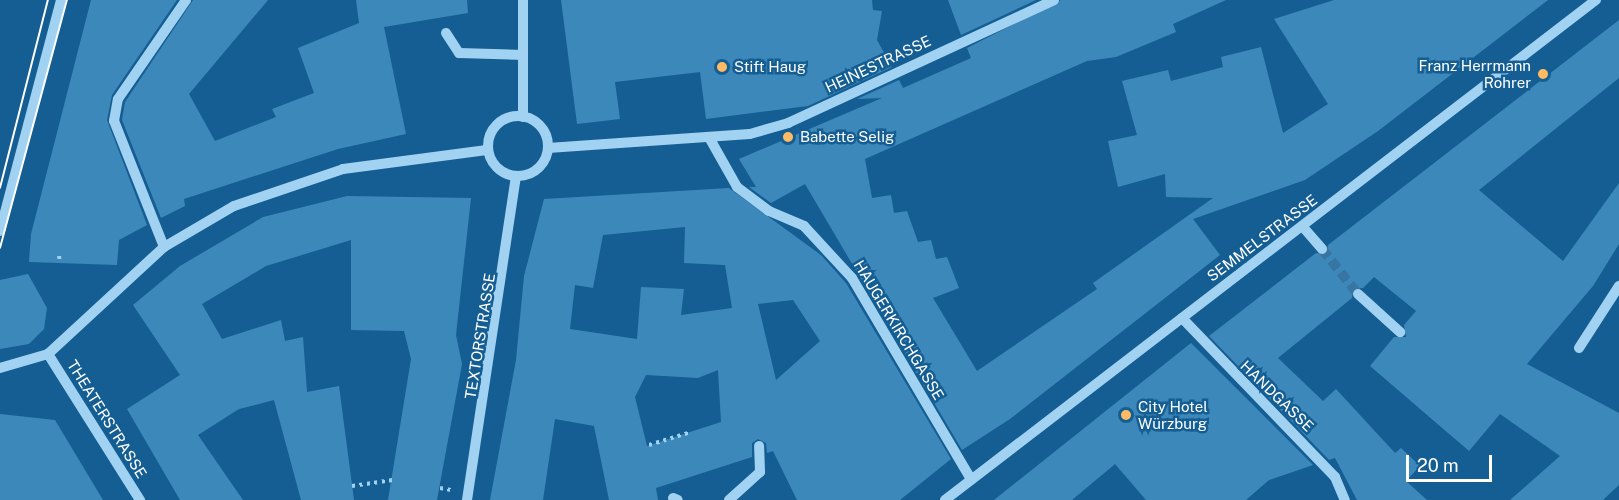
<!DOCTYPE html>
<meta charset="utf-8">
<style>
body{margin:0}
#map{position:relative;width:1619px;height:500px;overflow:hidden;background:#145e93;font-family:"Public Sans",sans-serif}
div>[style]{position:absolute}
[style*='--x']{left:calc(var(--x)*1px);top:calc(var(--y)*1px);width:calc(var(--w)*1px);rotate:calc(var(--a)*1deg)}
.building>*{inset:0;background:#3d88bb}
.minor-tunnel>*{height:10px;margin-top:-5px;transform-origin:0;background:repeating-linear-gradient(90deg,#3776a3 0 10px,transparent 0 15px)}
.path>*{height:4px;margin-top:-2px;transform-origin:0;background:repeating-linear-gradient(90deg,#a2d2f2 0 3px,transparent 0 7.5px)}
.minor>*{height:10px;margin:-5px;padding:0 5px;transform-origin:5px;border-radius:5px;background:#a2d2f2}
.minor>.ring{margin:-5px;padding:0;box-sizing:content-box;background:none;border:10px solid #a2d2f2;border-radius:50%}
.tram>*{height:1.5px;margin:-0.75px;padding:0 0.75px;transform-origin:0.75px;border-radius:0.75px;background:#fff}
.dots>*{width:16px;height:16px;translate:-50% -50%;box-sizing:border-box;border:3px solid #145e93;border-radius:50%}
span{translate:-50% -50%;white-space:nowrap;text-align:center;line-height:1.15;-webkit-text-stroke:5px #145e93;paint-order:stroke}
.street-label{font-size:15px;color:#fff}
.poi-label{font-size:15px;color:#fff}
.right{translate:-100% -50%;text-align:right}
.left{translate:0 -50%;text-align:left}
.scale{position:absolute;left:1406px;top:455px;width:86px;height:27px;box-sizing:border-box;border:3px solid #fff;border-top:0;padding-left:8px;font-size:18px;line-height:21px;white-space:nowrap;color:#fff;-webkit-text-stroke:4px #145e93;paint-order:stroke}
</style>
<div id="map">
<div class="building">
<div style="clip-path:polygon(91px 0,177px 0,112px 95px,107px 120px,147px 225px,119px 240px,117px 265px,29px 262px,31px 234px)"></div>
<div style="clip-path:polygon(193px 0,268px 0,189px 94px,215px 141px,276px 117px,272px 109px,314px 93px,298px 48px,359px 23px,356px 0,467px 0,468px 13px,384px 27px,406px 134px,338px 149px,184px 199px,185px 206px,161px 218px,122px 120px,125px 102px)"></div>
<div style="clip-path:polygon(561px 0,872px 0,873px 10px,882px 11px,877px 40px,892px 67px,808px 106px,706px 119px,700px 72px,615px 82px,620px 119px,577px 124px)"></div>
<div style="clip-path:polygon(948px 0,1036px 0,961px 35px)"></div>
<div style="clip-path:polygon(1061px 0,1226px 0,1173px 24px,1176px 32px,1116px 57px,1087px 61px,865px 159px,872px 198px,891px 195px,894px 213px,907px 211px,918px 242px,931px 240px,936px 259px,947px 257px,959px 288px,933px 298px,977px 371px,1097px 289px,1093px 283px,1213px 198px,1166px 197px,1165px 174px,1118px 187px,1108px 141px,1137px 135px,1122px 81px,1168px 70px,1171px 81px,1223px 67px,1221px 57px,1261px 47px,1283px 133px,1328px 104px,1274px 19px,1334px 0,1548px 0,1378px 131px,1305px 180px,1193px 219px,1220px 255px,1010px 419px,962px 450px,805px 184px,771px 203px,749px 187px,756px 187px,739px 159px,882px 98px,857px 99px,899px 80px,903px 88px,971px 58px,967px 48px)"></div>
<div style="clip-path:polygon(1619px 20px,1619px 78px,1479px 190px,1563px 261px,1619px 183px,1619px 244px,1593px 286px,1527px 364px,1619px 413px,1619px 485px,1603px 500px,1510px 500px,1560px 456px,1500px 414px,1469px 451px,1370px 366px,1394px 337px,1406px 337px,1404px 325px,1416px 311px,1374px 277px,1363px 288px,1353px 289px,1352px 298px,1278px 358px,1323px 401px,1336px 389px,1395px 453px,1401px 448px,1420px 466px,1406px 481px,1427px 500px,1357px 500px,1335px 458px,1329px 460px,1209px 336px,1316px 253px,1326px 255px,1328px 245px)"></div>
<div style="clip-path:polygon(evenodd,729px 188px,821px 255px,846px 283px,951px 459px,900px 500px,797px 500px,773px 451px,767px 453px,766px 443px,758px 439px,752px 443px,752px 457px,656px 488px,658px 500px,609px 500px,594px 426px,555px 419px,543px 500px,490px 500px,516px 360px,524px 276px,544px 199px,729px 188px,685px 227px,684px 263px,725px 265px,732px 308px,681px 315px,684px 289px,641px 287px,637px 339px,570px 329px,575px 285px,593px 288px,603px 235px,685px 227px,729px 188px,793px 300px,820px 341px,776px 380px,758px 304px,793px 300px,729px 188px,718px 370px,721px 422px,647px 446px,635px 397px,646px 375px,698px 378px,718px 370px)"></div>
<div style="clip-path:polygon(347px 196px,471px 198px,456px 335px,462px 364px,437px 500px,388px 500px,411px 359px,404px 331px,351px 330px,351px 240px,266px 266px,202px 304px,222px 339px,281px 320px,285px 341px,303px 337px,307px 392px,339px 386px,354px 500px,301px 500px,274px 400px,239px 409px,198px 435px,243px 500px,180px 500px,127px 409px,180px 375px,133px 305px,180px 266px,263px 217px)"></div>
<div style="clip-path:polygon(28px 274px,47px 308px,44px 329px,29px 344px,0 349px,0 280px)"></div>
<div style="clip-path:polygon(1191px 343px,1313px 465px,1269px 480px,1246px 500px,1146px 500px,1115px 464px,1072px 500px,994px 500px)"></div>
<div style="clip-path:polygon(0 414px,55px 420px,103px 500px,0 500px)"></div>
</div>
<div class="minor-tunnel">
<div style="--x:1322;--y:249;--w:58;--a:51.3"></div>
</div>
<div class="path">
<div style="--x:59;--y:256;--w:7;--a:82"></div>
<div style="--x:649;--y:445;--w:41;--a:-17.1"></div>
<div style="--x:352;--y:486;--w:41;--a:-8.3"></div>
<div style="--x:440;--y:488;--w:11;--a:10"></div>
</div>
<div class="minor">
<div style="--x:523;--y:0;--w:117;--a:90"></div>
<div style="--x:446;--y:33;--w:24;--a:57"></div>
<div style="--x:459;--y:53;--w:64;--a:1.8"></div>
<div class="ring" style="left:488px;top:116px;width:50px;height:50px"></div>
<div style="--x:710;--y:139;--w:55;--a:60.6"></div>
<div style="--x:737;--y:187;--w:40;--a:37"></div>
<div style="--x:769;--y:211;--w:38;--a:23"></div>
<div style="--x:804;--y:226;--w:71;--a:47.3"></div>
<div style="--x:852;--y:278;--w:234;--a:59.4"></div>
<div style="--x:548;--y:148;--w:202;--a:-4"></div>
<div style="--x:750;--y:134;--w:40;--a:-16"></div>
<div style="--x:788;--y:123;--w:293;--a:-24.8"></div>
<div style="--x:1303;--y:227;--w:29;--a:49"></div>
<div style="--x:0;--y:231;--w:239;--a:-75.2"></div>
<div style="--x:164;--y:247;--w:136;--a:-111.6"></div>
<div style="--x:114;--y:121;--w:22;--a:-80"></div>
<div style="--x:118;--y:99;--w:120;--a:-55.5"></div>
<div style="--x:1358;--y:294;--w:57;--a:42.1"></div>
<div style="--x:1182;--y:318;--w:221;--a:46.1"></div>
<div style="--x:1335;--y:477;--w:25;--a:67"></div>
<div style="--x:1579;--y:348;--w:74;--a:-57.2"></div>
<div style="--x:48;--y:354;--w:173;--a:57.8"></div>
<div style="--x:0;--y:368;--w:50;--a:-16.3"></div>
<div style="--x:48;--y:354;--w:158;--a:-42.7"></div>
<div style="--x:164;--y:247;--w:81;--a:-30.4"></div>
<div style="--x:234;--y:206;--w:115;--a:-18.7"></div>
<div style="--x:343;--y:169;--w:145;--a:-7.5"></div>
<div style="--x:673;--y:498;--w:5;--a:22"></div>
<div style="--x:467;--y:500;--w:327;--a:-81.4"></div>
<div style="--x:729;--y:500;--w:42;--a:-42.1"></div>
<div style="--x:760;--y:472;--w:26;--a:-92"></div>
<div style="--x:945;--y:500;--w:821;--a:-37.53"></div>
</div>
<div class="tram">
<div style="--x:0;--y:188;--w:194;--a:-75.7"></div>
<div style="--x:0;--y:248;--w:257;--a:-74.9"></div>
</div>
<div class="dots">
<div style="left:722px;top:67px;background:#ffbb63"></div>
<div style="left:1543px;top:74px;background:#ffbb63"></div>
<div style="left:788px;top:137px;background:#ffbb63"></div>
<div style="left:1126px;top:415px;background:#ffbb63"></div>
</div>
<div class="street-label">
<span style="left:878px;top:64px;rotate:-25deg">HEINESTRASSE</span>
<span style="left:1262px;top:238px;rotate:-37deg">SEMMELSTRASSE</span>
<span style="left:899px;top:330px;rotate:59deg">HAUGERKIRCHGASSE</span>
<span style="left:480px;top:336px;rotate:-81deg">TEXTORSTRASSE</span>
<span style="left:1277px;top:396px;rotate:44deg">HANDGASSE</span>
<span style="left:107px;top:419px;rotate:58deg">THEATERSTRASSE</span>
</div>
<div class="poi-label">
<span class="right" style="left:1531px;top:74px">Franz Herrmann<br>Rohrer</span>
<span class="left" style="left:734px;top:67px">Stift Haug</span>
<span class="left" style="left:800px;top:137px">Babette Selig</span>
<span class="left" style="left:1138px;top:415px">City Hotel<br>Würzburg</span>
</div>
<div class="scale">20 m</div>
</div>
